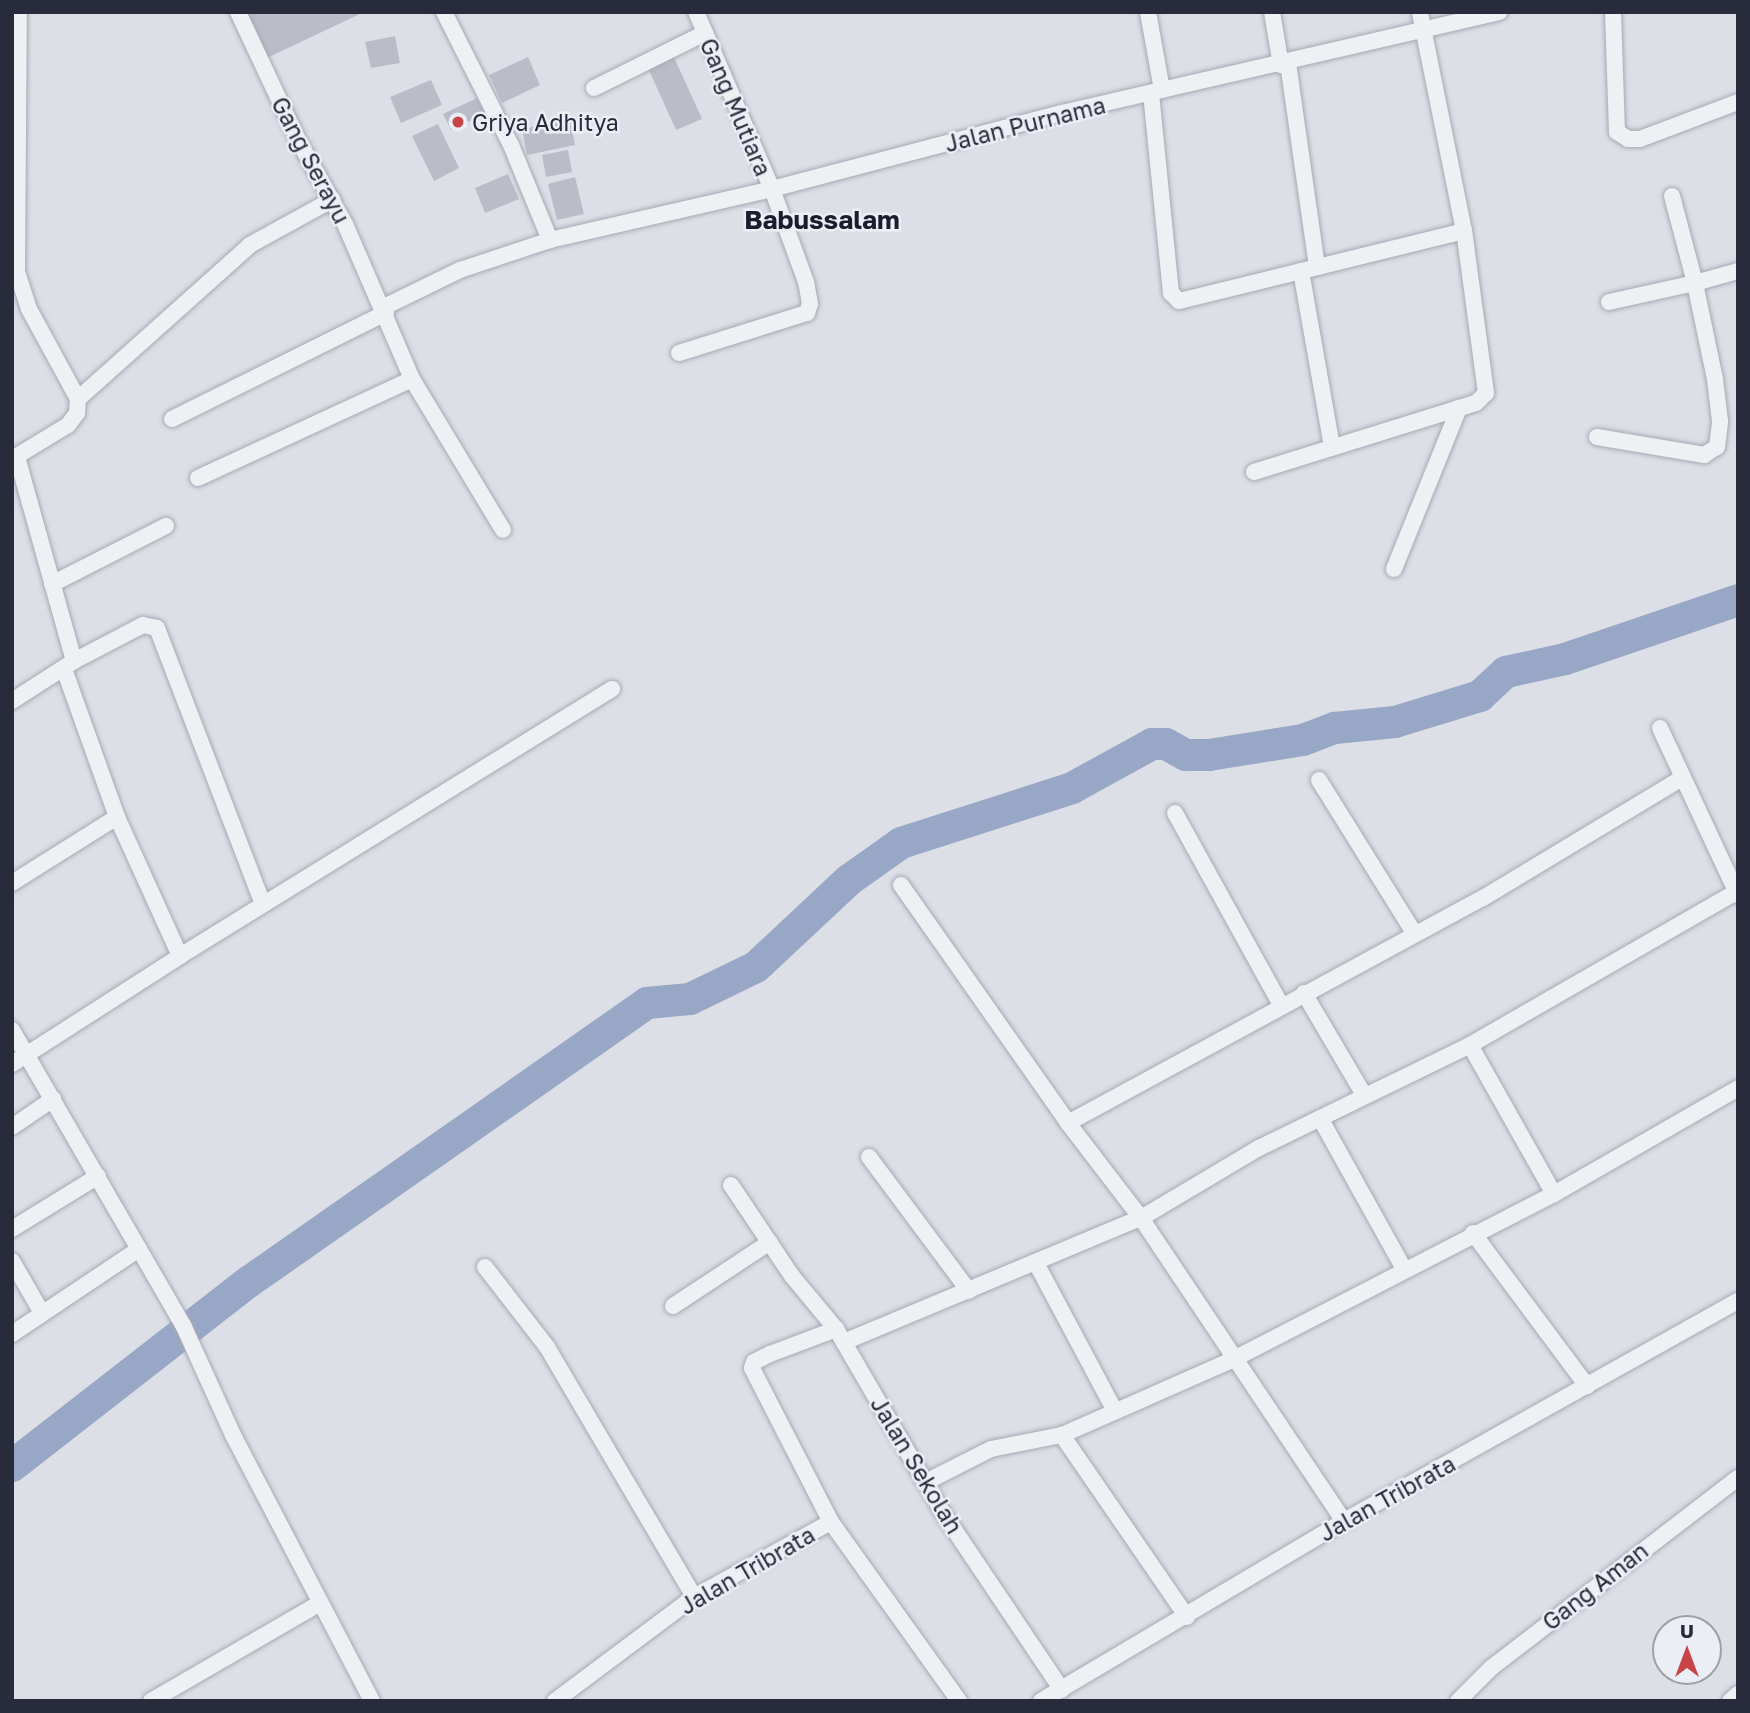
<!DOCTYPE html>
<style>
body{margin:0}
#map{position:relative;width:1750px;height:1713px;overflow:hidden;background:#dcdfe6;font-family:"Golos Text",sans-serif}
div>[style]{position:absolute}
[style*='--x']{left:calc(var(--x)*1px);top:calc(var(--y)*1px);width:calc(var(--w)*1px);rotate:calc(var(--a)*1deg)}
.river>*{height:32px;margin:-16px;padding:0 16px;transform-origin:16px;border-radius:16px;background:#98a7c5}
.building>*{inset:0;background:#babdc8}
.roads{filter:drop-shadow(0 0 2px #a6a9b3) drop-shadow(0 0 2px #a6a9b3)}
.minor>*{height:16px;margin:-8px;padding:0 8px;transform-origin:8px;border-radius:8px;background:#eff0f4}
.dots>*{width:19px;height:19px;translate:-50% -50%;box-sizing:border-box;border:4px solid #ebeef4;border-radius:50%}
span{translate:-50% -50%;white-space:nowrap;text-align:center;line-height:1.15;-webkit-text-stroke:5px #ebeef4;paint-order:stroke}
.street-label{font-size:23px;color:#272b3b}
.poi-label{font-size:23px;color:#272b3b}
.left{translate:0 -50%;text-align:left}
.quarter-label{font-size:26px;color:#191d2c;font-weight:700}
.frame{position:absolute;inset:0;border:14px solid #272b3b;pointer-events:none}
.north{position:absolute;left:1652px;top:1615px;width:70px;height:70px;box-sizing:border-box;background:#ebeef4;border:2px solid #9da0aa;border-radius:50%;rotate:0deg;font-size:19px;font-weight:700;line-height:28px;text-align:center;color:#272b3b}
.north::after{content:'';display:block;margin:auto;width:24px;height:32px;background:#c74546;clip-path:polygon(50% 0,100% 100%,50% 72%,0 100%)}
</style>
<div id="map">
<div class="river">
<div style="--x:12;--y:1466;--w:301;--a:-37.9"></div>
<div style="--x:250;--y:1281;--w:485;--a:-35"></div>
<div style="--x:647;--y:1003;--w:43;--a:-5.3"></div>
<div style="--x:690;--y:999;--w:73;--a:-25.9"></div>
<div style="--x:756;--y:967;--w:127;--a:-43.1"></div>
<div style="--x:849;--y:880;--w:64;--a:-35.4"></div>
<div style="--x:901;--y:843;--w:180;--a:-17.8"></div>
<div style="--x:1072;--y:788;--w:91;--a:-28.8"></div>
<div style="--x:1152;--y:744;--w:14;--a:0"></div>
<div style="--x:1166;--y:744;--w:23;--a:29"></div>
<div style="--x:1186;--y:755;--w:23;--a:0"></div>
<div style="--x:1209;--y:755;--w:95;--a:-9.1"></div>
<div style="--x:1303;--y:740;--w:34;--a:-21"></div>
<div style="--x:1335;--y:728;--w:60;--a:-5.7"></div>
<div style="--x:1395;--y:722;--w:89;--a:-17"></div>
<div style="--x:1480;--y:696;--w:35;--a:-43"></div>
<div style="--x:1506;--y:672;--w:60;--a:-12.4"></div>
<div style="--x:1565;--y:659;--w:183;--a:-18.8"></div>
</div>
<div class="building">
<div style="clip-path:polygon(245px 12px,364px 12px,267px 58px)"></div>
<div style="clip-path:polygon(395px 36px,400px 63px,371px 68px,365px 42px)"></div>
<div style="clip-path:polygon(528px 57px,540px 85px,502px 103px,489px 75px)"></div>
<div style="clip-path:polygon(674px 57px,702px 119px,676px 130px,648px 68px)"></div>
<div style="clip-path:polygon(431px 80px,442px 105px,401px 123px,390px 97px)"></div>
<div style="clip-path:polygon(477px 98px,485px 114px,451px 130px,443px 114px)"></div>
<div style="clip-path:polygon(570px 120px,575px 145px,527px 155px,522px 129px)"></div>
<div style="clip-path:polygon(438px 124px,459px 168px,434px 181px,412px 136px)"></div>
<div style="clip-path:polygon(568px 150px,572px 172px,546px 177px,542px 155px)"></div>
<div style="clip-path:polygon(508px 174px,519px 199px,485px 213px,475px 188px)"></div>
<div style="clip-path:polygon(575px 177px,584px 214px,557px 220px,548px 184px)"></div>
</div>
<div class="roads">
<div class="minor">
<div style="--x:238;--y:12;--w:139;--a:64.9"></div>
<div style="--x:297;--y:138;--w:98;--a:60.8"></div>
<div style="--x:345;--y:224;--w:169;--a:66.6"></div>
<div style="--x:412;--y:379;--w:176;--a:58.9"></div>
<div style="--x:444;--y:12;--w:149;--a:63.3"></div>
<div style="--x:511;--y:145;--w:103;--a:67.7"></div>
<div style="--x:1148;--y:12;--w:79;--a:79.8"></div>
<div style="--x:1272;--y:12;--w:54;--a:80.4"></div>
<div style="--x:1613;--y:12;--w:120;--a:88.1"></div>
<div style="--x:1617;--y:132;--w:13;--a:32"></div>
<div style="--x:1628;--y:139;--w:12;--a:0"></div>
<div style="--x:1640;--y:139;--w:105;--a:-20.7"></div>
<div style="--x:1288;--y:63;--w:206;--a:81.9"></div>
<div style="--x:594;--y:88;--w:124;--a:-26.4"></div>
<div style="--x:1151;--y:93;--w:201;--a:84.3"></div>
<div style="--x:1171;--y:293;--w:11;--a:45"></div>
<div style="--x:1179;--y:301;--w:293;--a:-13.8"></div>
<div style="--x:1301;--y:271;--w:178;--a:80"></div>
<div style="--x:1609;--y:302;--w:88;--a:-12.5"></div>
<div style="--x:1695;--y:283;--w:90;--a:-104.8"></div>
<div style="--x:384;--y:307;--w:85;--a:-26"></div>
<div style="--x:460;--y:270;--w:95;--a:-18.4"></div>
<div style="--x:550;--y:240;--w:228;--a:-12.9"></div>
<div style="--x:772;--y:189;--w:300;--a:-14.7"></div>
<div style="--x:1062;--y:113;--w:449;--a:-13"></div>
<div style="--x:679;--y:353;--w:134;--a:-17.4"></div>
<div style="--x:807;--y:313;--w:9;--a:-72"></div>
<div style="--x:810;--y:304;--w:22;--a:-100"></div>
<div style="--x:806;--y:282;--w:99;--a:-110.1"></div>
<div style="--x:772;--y:189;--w:193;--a:-113.2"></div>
<div style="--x:78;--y:399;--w:231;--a:-41.8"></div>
<div style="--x:250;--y:245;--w:94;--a:-28.8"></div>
<div style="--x:172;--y:419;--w:239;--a:-26.4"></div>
<div style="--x:1597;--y:437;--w:109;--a:9.5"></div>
<div style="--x:1704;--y:455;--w:15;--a:-32"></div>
<div style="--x:1717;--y:447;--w:26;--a:-83"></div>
<div style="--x:1720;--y:421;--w:42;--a:-96.8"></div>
<div style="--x:1715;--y:379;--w:98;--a:-101.8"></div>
<div style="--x:1695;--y:283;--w:45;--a:-15.6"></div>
<div style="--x:12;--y:459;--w:66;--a:-31.3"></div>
<div style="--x:68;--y:425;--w:15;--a:-53"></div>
<div style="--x:77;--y:413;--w:14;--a:-86"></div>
<div style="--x:78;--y:399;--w:102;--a:-118.6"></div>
<div style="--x:29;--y:309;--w:38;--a:-108"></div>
<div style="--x:17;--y:273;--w:261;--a:-89.6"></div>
<div style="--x:1254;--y:472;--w:232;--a:-17.3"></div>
<div style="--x:1476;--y:403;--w:14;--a:-45"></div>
<div style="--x:1486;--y:393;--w:163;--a:-97.7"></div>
<div style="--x:1464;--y:231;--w:223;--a:-101.4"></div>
<div style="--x:198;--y:478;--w:236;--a:-24.8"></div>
<div style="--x:1394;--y:569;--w:174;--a:-68"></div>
<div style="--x:52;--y:584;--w:128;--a:-27"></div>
<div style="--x:74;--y:661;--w:78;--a:-27.6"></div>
<div style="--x:143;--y:625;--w:14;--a:12"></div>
<div style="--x:157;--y:628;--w:296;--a:69"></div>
<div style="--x:12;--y:701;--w:74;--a:-32.8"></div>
<div style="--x:74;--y:661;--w:212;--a:-105.6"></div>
<div style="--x:1660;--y:728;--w:184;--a:65"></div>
<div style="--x:1319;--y:780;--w:181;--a:58.1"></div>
<div style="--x:1175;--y:813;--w:219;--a:61.1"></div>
<div style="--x:12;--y:883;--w:124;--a:-32.2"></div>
<div style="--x:901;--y:885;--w:291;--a:54.9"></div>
<div style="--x:1068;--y:1123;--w:120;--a:52.5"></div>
<div style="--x:1141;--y:1218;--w:365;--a:56.2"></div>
<div style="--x:180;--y:956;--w:508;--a:-31.72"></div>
<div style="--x:1304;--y:993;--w:118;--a:59.5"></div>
<div style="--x:12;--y:1030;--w:343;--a:59.9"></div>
<div style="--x:184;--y:1327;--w:119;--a:65.6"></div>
<div style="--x:233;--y:1435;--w:300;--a:62.4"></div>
<div style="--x:1470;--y:1045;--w:171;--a:60.6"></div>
<div style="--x:12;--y:1064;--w:200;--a:-32.7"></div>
<div style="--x:180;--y:956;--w:153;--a:-114.4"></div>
<div style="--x:117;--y:817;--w:157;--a:-109.7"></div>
<div style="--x:1320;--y:1118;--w:173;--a:60.9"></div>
<div style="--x:1068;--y:1123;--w:472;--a:-28.5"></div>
<div style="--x:1483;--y:898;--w:232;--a:-31.1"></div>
<div style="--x:12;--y:1127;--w:50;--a:-34.3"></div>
<div style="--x:869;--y:1157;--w:167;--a:53.3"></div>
<div style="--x:731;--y:1185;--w:110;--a:56.2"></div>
<div style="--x:792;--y:1276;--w:69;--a:50.3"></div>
<div style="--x:836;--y:1329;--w:213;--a:59.8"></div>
<div style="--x:943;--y:1513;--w:213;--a:56.1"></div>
<div style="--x:12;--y:1229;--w:101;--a:-31.6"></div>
<div style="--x:1473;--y:1233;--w:191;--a:53.3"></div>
<div style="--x:12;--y:1261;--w:60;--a:60"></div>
<div style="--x:1036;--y:1263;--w:166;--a:61.9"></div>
<div style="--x:485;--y:1267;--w:101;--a:52.2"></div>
<div style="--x:547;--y:1347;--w:290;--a:59.5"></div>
<div style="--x:673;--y:1306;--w:116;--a:-33.4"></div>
<div style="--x:12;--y:1334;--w:153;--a:-33.8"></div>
<div style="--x:844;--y:1342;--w:322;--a:-22.7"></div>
<div style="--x:1141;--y:1218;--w:137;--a:-30.7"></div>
<div style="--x:1259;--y:1148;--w:235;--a:-26"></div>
<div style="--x:1470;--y:1045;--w:309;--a:-29.9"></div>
<div style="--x:926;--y:1482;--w:73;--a:-26.9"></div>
<div style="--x:991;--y:1449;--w:72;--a:-11.2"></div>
<div style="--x:831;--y:1522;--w:173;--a:-117.2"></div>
<div style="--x:752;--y:1368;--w:6;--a:-72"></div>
<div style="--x:754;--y:1362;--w:18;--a:-27"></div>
<div style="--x:770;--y:1354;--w:71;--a:-20.7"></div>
<div style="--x:1187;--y:1617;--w:221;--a:-124.5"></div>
<div style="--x:1062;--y:1435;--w:186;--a:-23.8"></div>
<div style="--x:1232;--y:1360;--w:362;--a:-27.3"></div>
<div style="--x:1554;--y:1194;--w:212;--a:-29.9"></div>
<div style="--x:151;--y:1701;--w:195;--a:-30.1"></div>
<div style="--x:555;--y:1701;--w:174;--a:-36.8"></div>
<div style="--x:694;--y:1597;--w:156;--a:-28.7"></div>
<div style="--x:831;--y:1522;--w:220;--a:54.4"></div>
<div style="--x:1041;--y:1701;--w:352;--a:-30.7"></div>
<div style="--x:1344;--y:1521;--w:451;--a:-29.2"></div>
<div style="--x:1458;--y:1701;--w:47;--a:-45"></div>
<div style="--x:1491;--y:1668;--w:312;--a:-37.6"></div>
<div style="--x:1730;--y:1701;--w:11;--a:-41"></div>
</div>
</div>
<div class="dots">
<div style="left:458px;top:122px;background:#c74546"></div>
</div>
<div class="street-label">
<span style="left:736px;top:107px;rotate:67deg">Gang Mutiara</span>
<span style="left:1025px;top:124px;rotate:-14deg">Jalan Purnama</span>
<span style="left:311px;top:160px;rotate:62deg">Gang Serayu</span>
<span style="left:917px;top:1465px;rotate:59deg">Jalan Sekolah</span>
<span style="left:1387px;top:1498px;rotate:-29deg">Jalan Tribrata</span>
<span style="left:747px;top:1570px;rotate:-30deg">Jalan Tribrata</span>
<span style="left:1595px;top:1586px;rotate:-38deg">Gang Aman</span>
</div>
<div class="poi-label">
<span class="left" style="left:472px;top:122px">Griya Adhitya</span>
</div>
<div class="quarter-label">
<span style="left:822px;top:220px">Babussalam</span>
</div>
<div class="frame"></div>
<div class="north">U</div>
</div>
